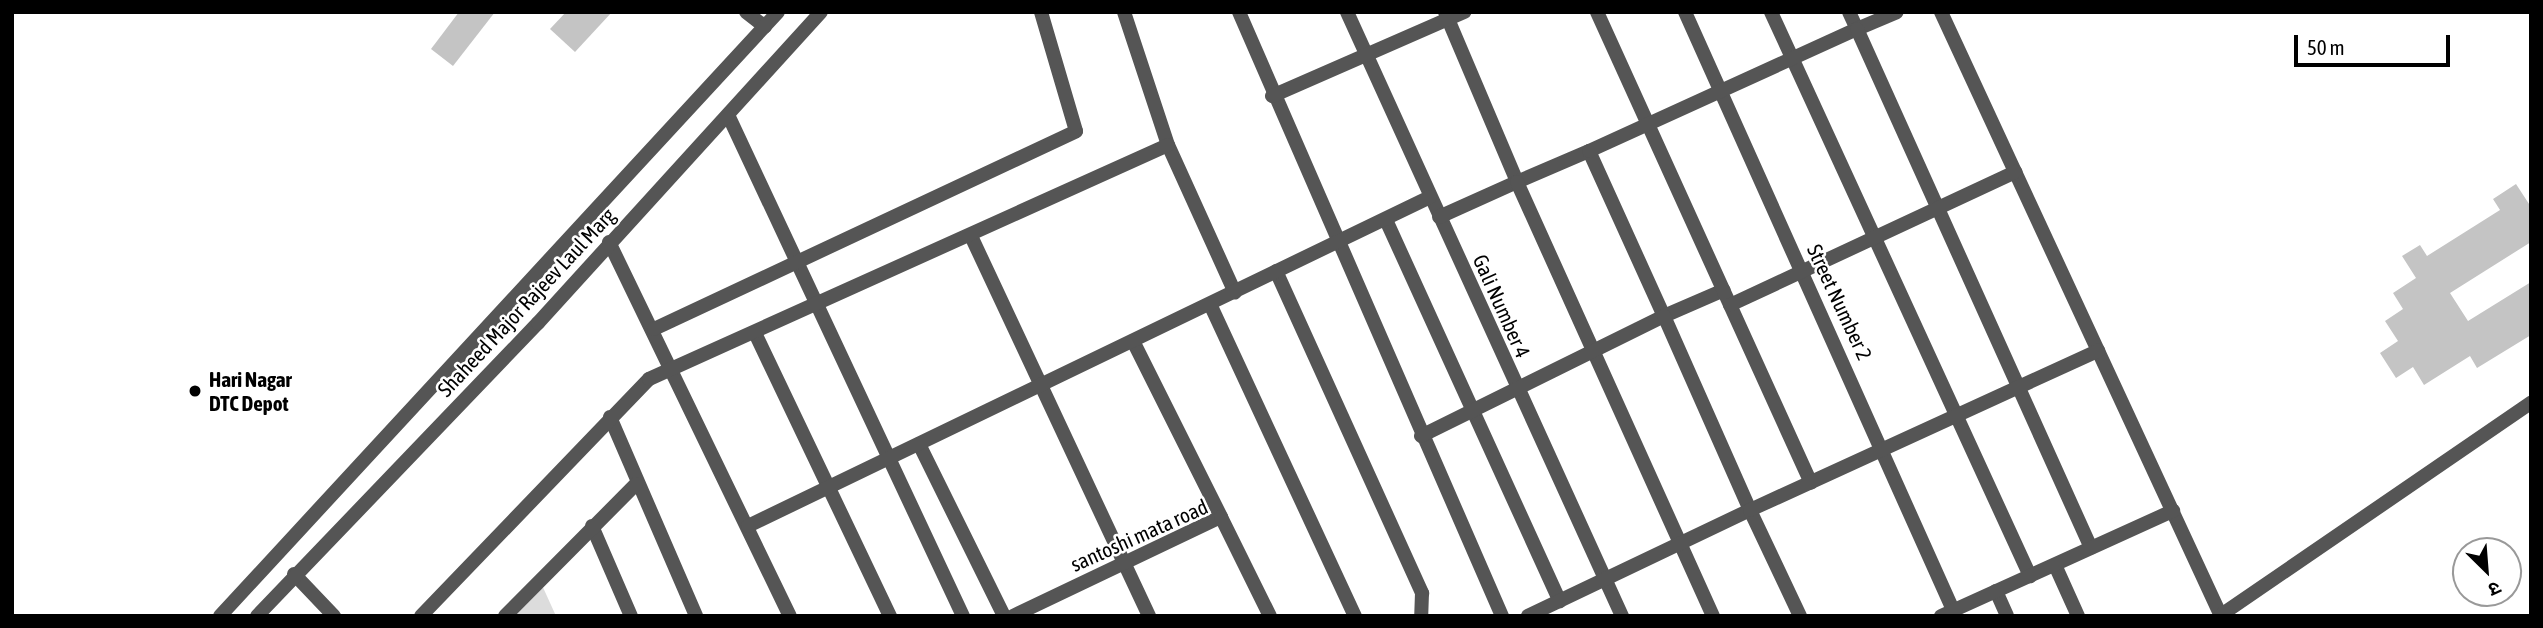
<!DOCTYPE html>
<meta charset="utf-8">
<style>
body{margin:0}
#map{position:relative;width:2543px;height:628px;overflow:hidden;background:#fff;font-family:"Asap Condensed","Noto Sans Devanagari",sans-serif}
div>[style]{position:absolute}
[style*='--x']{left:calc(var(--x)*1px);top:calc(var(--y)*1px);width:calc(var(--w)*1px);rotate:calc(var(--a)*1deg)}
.green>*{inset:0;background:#dcdcdc}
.building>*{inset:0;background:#c4c4c4}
.minor>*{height:14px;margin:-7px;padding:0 7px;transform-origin:7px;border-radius:7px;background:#555}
.tertiary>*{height:14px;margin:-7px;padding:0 7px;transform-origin:7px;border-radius:7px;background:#555}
.dots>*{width:19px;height:19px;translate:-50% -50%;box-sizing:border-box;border:4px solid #fff;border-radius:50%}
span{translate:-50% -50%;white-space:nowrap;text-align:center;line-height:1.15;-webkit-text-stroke:5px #fff;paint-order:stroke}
.street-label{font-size:21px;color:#000}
.poi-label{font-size:21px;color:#000;font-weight:700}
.left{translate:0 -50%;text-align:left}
.frame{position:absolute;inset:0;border:14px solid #000;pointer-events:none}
.north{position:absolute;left:2452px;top:537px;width:70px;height:70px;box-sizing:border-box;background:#fff;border:2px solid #999;border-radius:50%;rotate:155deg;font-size:19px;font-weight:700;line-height:28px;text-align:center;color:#000}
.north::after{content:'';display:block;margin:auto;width:24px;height:32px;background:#000;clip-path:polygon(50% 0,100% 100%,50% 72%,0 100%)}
.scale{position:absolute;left:2294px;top:35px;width:156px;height:32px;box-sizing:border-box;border:4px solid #000;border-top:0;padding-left:9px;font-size:21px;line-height:24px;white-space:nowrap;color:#000;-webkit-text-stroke:5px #fff;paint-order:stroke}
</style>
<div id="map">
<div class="green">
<div style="clip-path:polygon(541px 583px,556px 616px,511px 616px)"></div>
</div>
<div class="building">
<div style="clip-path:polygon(459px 12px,495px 12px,453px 66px,431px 49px)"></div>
<div style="clip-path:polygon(566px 12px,612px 12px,575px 52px,550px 29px)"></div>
<div style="clip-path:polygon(2516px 184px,2531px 207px,2531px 242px,2450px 293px,2468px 321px,2531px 282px,2531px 335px,2477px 368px,2470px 356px,2424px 385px,2413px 367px,2396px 378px,2380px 353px,2398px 341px,2385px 321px,2403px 309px,2393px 293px,2416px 278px,2402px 256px,2420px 245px,2427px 256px,2500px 210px,2493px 199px)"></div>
</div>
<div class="minor">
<div style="--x:746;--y:12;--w:24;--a:38"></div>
<div style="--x:1124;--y:12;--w:140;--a:71.7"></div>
<div style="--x:1168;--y:145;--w:162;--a:65.6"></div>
<div style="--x:1239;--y:12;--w:659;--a:66.47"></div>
<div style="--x:1347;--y:12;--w:664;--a:65.52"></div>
<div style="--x:1445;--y:12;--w:185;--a:67"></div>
<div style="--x:1517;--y:182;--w:78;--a:-23.3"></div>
<div style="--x:1589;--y:151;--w:181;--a:65.6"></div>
<div style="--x:1664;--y:316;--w:65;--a:-23.4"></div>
<div style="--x:1597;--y:12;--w:517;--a:65.57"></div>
<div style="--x:1685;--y:12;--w:655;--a:65.86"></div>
<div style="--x:1771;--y:12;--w:621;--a:65.33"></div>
<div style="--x:1849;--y:12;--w:19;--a:65"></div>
<div style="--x:1857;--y:29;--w:43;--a:-23"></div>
<div style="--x:1941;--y:12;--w:666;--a:65.13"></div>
<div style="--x:1272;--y:96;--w:210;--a:-23.6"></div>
<div style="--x:729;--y:117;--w:551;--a:64.88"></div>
<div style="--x:1589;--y:151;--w:294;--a:-24.5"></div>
<div style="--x:1857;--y:29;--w:569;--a:65.73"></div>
<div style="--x:1439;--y:217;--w:85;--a:-24.2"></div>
<div style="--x:1517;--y:182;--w:476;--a:65.7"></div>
<div style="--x:1386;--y:220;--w:419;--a:65.5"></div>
<div style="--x:971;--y:236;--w:420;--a:64.9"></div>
<div style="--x:609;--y:242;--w:415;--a:64.2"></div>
<div style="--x:1276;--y:271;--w:354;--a:65.6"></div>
<div style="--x:1422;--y:593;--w:23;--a:92"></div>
<div style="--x:1210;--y:304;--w:344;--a:65.1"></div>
<div style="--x:1730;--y:305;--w:315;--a:-25"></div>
<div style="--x:654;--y:329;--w:466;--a:-25.1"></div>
<div style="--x:1076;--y:131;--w:124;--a:-106.4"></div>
<div style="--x:755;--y:333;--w:314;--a:64.5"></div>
<div style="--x:1133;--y:341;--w:197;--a:63.4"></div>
<div style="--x:610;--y:417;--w:217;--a:66.6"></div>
<div style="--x:1421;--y:436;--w:271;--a:-26.3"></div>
<div style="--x:1664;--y:316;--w:212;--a:66.1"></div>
<div style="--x:1750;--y:510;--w:246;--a:154.5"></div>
<div style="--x:919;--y:444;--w:192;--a:63.7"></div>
<div style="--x:592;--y:526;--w:98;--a:66.6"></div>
<div style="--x:748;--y:526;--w:757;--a:-25.75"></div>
<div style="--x:2055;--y:565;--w:56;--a:65.7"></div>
<div style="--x:294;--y:574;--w:58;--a:46.4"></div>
<div style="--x:1996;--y:591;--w:27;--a:66"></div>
<div style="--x:2221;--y:615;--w:376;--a:-34.4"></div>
<div style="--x:421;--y:616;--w:329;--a:-46.1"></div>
<div style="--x:649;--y:379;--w:569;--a:-24.27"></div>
<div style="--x:505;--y:616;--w:186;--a:-45.2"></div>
<div style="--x:1013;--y:616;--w:230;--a:-25.5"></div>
<div style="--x:1221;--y:517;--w:110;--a:63.7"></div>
<div style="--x:1800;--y:616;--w:117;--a:-115.3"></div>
<div style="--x:1750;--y:510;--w:383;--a:-24.6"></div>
<div style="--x:1941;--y:616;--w:255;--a:-24.4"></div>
</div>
<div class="tertiary">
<div style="--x:220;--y:616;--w:822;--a:-47.27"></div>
<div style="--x:257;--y:616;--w:406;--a:-46.2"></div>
<div style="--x:538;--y:323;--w:420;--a:-47.7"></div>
</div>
<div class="dots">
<div style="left:195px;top:391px;background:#000"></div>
</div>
<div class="street-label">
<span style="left:526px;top:302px;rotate:-47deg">Shaheed Major Rajeev Laul Marg</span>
<span style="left:1840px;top:302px;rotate:65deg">Street Number 2</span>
<span style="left:1502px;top:306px;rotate:66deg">Gali Number 4</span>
<span style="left:1139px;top:535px;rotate:-24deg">santoshi mata road</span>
</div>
<div class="poi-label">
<span class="left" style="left:209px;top:391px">Hari Nagar<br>DTC Depot</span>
</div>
<div class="frame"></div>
<div class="north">उ</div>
<div class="scale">50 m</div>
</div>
